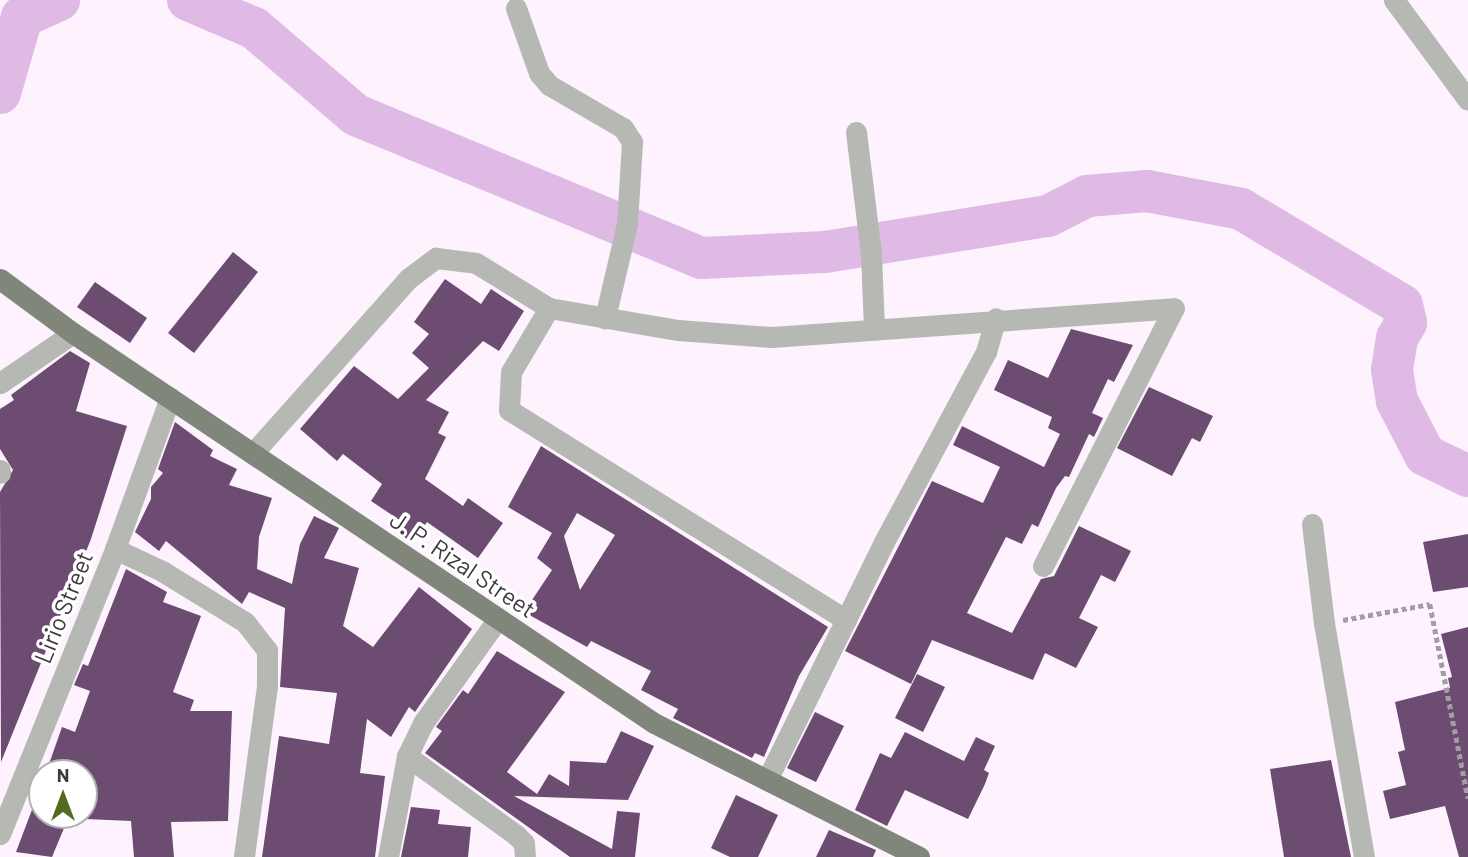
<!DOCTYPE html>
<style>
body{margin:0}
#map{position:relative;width:1468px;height:857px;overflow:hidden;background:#fdf2fe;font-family:Barlow,sans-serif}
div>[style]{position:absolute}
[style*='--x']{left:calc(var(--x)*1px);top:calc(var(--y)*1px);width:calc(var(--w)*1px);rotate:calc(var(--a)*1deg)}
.river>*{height:42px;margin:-21px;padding:0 21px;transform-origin:21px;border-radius:21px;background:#dfbae5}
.building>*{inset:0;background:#6d4c72}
.path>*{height:4.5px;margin-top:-2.25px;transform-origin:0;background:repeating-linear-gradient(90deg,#a49ca5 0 5px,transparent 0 8.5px)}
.minor>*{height:21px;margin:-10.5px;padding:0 10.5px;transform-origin:10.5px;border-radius:10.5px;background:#b6b9b3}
.major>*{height:21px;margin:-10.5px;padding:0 10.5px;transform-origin:10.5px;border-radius:10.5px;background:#81867b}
span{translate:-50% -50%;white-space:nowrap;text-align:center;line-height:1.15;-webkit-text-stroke:7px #fff;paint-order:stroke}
.street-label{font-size:24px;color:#3d393e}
.north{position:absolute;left:28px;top:759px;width:70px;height:70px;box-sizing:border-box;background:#fff;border:2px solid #b1b0b2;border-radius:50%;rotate:0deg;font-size:19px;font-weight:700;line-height:28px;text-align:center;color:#3d393e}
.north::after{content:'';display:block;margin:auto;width:24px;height:32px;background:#516c1f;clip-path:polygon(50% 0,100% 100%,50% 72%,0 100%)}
</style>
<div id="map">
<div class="river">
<div style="--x:188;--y:0;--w:72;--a:23"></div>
<div style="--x:254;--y:28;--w:134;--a:40.5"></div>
<div style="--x:356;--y:115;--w:374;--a:22.5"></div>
<div style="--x:702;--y:258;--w:123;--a:-2.8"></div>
<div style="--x:825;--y:252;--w:226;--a:-9.2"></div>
<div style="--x:1048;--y:216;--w:44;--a:-27.1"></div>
<div style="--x:1087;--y:196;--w:60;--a:-4.8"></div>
<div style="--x:1147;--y:191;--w:96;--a:10.8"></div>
<div style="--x:1241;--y:209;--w:187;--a:30.8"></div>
<div style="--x:1402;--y:305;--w:18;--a:77"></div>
<div style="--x:1406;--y:323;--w:17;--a:121"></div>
<div style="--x:1397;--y:338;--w:32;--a:99"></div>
<div style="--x:1392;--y:370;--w:31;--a:81"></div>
<div style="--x:1397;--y:401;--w:61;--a:62.6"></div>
<div style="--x:1425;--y:455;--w:48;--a:26"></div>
<div style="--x:0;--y:93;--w:79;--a:-73.9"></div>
<div style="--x:22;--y:17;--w:41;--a:-24.7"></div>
</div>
<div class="building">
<div style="clip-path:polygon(233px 252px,258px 272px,194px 353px,168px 333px)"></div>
<div style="clip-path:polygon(445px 279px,481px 304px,491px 289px,524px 311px,499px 351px,483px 341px,426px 400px,449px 412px,438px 433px,446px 437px,425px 479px,463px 506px,468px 498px,503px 523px,478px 558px,427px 522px,413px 543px,394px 530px,401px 521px,371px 501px,382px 484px,343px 454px,337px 461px,300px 429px,354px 366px,398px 399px,429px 368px,412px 353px,429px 334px,414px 322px)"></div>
<div style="clip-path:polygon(95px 282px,147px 318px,130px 343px,77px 307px)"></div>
<div style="clip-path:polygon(1071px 329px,1133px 345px,1114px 382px,1108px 379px,1092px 413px,1103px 418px,1094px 437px,1089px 434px,1069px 477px,1065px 476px,1056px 488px,1038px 527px,1032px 524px,1022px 544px,1006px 537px,967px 613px,1012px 633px,1041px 579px,1054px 576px,1079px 526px,1131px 551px,1115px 582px,1101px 575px,1079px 618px,1098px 627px,1076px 668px,1045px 653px,1033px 680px,932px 640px,911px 684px,845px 651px,932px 481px,983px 503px,1000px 467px,953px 445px,962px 426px,1044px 467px,1060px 434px,1048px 428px,1052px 417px,994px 390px,1008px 360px,1048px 378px)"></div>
<div style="clip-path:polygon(70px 351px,90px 363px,76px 411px,127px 426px,91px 539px,1px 762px,0 492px,13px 470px,0 449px,0 409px,14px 400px,11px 395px)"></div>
<div style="clip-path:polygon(1149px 387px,1213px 416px,1200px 442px,1192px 438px,1172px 476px,1117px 448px)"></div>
<div style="clip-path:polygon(175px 422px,213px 450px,210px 456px,237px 469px,229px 485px,272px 498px,259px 537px,257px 569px,292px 584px,300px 544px,314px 516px,339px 528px,324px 558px,359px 568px,343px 626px,373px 647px,419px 587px,472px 629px,415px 712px,409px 707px,391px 737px,367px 719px,360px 773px,385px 776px,375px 857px,262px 857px,279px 736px,329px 744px,337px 693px,280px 687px,285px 608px,249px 592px,242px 604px,166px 541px,159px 551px,135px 532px,151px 499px,151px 487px,163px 473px,158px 469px)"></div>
<div style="clip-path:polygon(evenodd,541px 446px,828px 627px,799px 676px,764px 757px,755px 753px,752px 758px,673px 718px,678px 709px,641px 690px,651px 671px,591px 641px,587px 647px,524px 612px,552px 570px,537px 558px,552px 533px,508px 507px,541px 446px,577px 513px,615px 535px,580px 590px,564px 536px,577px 513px)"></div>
<div style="clip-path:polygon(1468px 534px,1468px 587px,1433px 592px,1423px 542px)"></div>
<div style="clip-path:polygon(126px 569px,167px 592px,163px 602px,201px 616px,173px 692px,194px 700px,190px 711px,232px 711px,228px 821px,171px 822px,174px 857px,134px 857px,131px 821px,86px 819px,84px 773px,49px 764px,62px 727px,75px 732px,90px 691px,74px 685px,83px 664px,88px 666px)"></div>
<div style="clip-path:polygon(1468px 627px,1468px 857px,1459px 857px,1445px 806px,1390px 819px,1383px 791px,1406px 785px,1398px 752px,1405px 750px,1395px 702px,1450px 688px,1448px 678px,1452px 677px,1441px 634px)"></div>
<div style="clip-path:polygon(497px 651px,565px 692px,507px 772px,537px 794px,549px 774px,569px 786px,570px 761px,606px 763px,621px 731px,654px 746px,628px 800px,514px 796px,612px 849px,617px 811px,640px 813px,635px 857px,570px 857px,425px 753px,442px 731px,436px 727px,463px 690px,468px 694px)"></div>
<div style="clip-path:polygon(917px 674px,945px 687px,923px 732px,895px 718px)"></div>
<div style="clip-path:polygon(815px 712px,844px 726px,816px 782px,787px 768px)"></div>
<div style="clip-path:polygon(905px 732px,964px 761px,976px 737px,995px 746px,984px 770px,989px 773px,985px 784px,968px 819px,905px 790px,887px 826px,855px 810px,880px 753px,891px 758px)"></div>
<div style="clip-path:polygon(1331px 760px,1351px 857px,1284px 857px,1270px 769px)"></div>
<div style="clip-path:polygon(736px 795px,778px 815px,758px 857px,730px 857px,711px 848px)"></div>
<div style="clip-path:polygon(33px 807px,42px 815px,67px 821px,52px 857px,16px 852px)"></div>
<div style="clip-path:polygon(411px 807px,440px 810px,438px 824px,471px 827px,468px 857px,401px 857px)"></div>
<div style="clip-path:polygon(829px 830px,876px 850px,873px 857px,816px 857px)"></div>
</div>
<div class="path">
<div style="--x:1343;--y:620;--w:88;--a:-10.4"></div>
<div style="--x:1430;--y:604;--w:198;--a:78.9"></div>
</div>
<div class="minor">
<div style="--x:1394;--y:0;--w:124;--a:53.5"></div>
<div style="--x:516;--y:8;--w:69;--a:70.5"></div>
<div style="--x:539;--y:73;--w:16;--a:50"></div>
<div style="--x:549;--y:85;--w:86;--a:30.2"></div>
<div style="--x:623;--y:128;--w:17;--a:57"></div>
<div style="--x:632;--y:142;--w:82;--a:93.5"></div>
<div style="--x:627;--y:224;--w:97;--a:103.2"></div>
<div style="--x:856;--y:132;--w:123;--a:83"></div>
<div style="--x:871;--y:254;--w:74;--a:87.7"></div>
<div style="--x:549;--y:308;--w:74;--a:120.7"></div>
<div style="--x:511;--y:372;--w:38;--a:93"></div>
<div style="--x:509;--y:410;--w:397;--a:31.9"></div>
<div style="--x:0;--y:383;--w:88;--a:-34.4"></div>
<div style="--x:253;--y:453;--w:234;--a:-48.3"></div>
<div style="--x:409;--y:278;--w:34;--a:-37"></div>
<div style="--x:436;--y:258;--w:40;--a:7.1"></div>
<div style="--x:476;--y:263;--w:86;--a:31.7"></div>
<div style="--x:549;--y:308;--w:131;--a:9.7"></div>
<div style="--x:678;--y:330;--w:94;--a:4.3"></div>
<div style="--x:772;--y:337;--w:403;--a:-4.1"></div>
<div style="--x:0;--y:470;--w:3;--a:90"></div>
<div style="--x:1312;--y:524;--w:100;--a:83.1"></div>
<div style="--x:1324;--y:623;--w:237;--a:80.3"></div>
<div style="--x:115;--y:549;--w:52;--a:25.1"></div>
<div style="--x:162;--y:571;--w:97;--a:31.6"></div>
<div style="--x:245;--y:622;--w:36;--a:52"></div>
<div style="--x:267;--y:650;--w:36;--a:90"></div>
<div style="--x:267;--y:686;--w:173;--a:97.7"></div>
<div style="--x:1043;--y:566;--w:289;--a:-63.1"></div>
<div style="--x:407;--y:756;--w:135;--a:35.9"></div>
<div style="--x:516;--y:835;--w:11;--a:45"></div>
<div style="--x:524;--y:843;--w:14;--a:86"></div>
<div style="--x:767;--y:780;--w:265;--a:-63.8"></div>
<div style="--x:884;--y:542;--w:216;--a:-61.8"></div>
<div style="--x:986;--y:352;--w:35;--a:-74"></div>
<div style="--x:0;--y:834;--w:307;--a:-68"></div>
<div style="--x:115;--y:549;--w:161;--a:-70"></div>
<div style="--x:388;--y:857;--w:103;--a:-79.3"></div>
<div style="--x:407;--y:756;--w:37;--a:-64"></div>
<div style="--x:423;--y:723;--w:127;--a:-54.3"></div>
</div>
<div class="major">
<div style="--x:0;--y:279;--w:91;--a:36.5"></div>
<div style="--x:73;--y:333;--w:700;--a:33.87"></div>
<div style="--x:654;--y:723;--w:297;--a:26.8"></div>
</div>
<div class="street-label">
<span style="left:463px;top:564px;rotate:34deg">J. P. Rizal Street</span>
<span style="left:63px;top:607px;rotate:-68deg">Lirio Street</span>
</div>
<div class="north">N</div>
</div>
